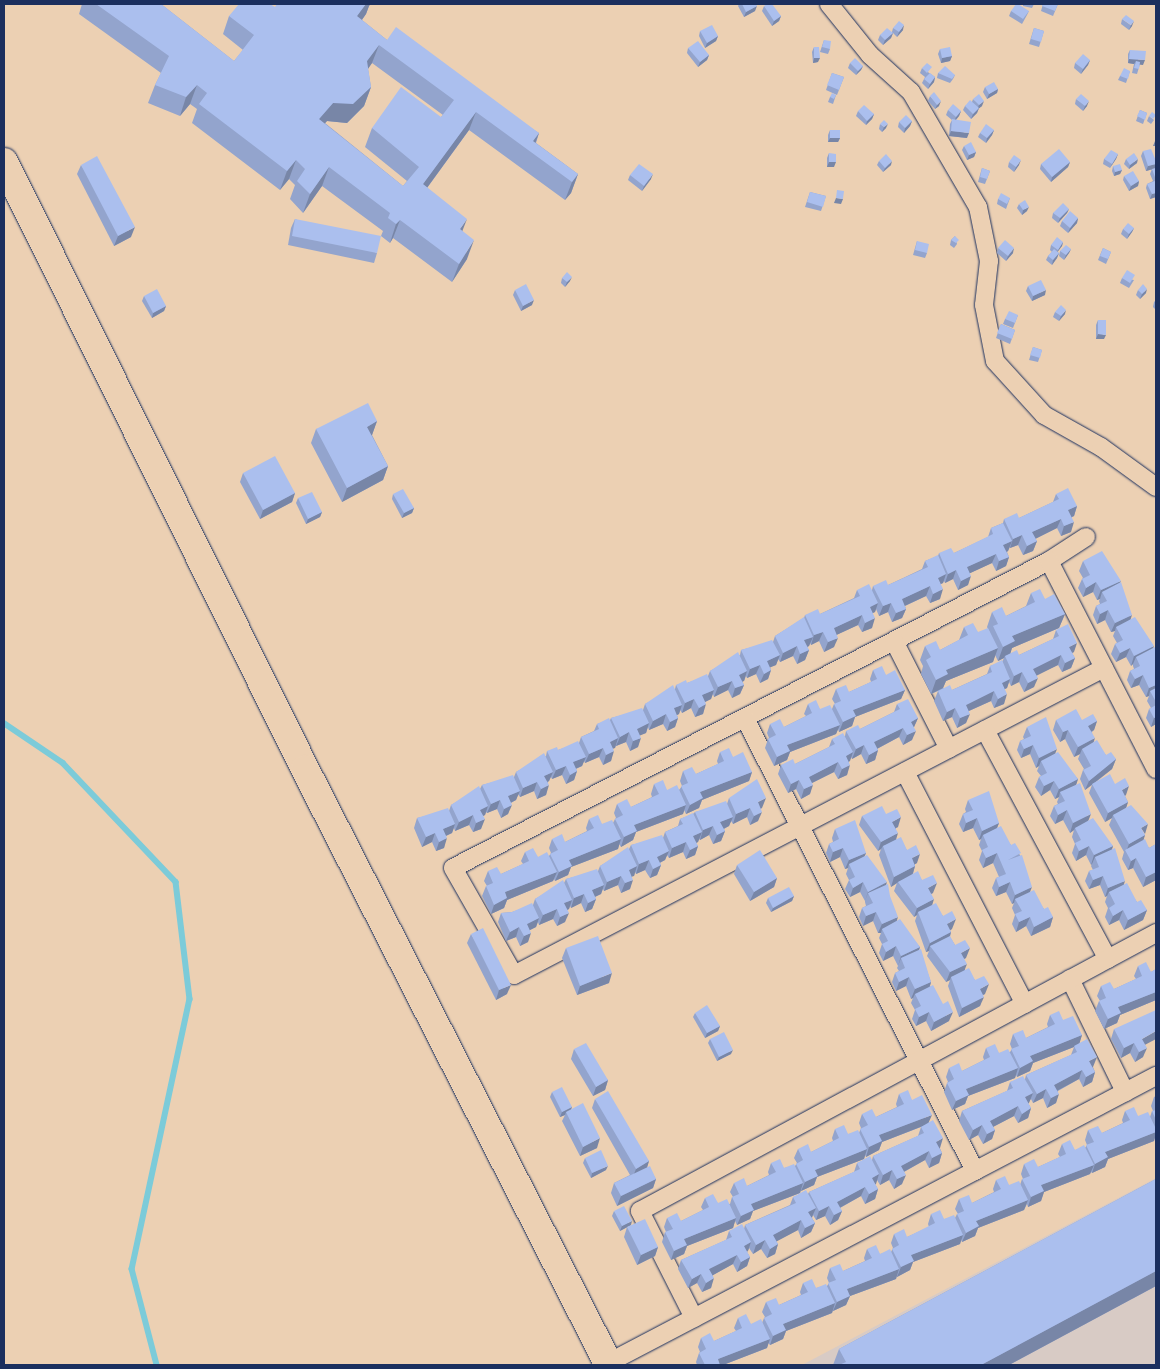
<!DOCTYPE html>
<style>
body{margin:0}
#map{position:relative;width:1160px;height:1369px;overflow:hidden;background:#ecd0b3;font-family:Sriracha,sans-serif}
div>[style]{position:absolute}
[style*='--x']{left:calc(var(--x)*1px);top:calc(var(--y)*1px);width:calc(var(--w)*1px);rotate:calc(var(--a)*1deg)}
.built>*{inset:0;background:#d8cbc5}
.stream>*{height:5.5px;margin:-2.75px;padding:0 2.75px;transform-origin:2.75px;border-radius:2.75px;background:#7ccbd9}
.roads{filter:drop-shadow(0 0 1px #1b2f5e) drop-shadow(0 0 1px #1b2f5e)}
.minor>*{height:18px;margin:-9px;padding:0 9px;transform-origin:9px;border-radius:9px;background:#ecd0b3}
.trunk>*{height:28px;margin:-14px;padding:0 14px;transform-origin:14px;border-radius:14px;background:#ecd0b3}
.wall>*{inset:0;background:#93a4cd}
.shaded-wall>*{inset:0;background:#7886a7}
.building>*{inset:0;background:#abbfee}
span{translate:-50% -50%;white-space:nowrap;text-align:center;line-height:1.15;-webkit-text-stroke:4px #ecd0b3;paint-order:stroke}
.frame{position:absolute;inset:0;border:5px solid #1b2f5e;pointer-events:none}
</style>
<div id="map">
<div class="built">
<div style="clip-path:polygon(1156px 1178px,1156px 1365px,802px 1365px)"></div>
</div>
<div class="stream">
<div style="--x:4;--y:723;--w:71;--a:34.1"></div>
<div style="--x:63;--y:763;--w:164;--a:46.5"></div>
<div style="--x:176;--y:882;--w:118;--a:83.2"></div>
<div style="--x:190;--y:999;--w:276;--a:102.1"></div>
<div style="--x:132;--y:1269;--w:99;--a:75.4"></div>
</div>
<div class="roads">
<div class="minor">
<div style="--x:829;--y:4;--w:65;--a:51.2"></div>
<div style="--x:870;--y:55;--w:55;--a:42.1"></div>
<div style="--x:911;--y:92;--w:133;--a:59.8"></div>
<div style="--x:978;--y:207;--w:55;--a:78.5"></div>
<div style="--x:989;--y:261;--w:44;--a:96.5"></div>
<div style="--x:984;--y:305;--w:57;--a:78.9"></div>
<div style="--x:995;--y:361;--w:73;--a:47.8"></div>
<div style="--x:1044;--y:415;--w:65;--a:29.3"></div>
<div style="--x:1101;--y:447;--w:68;--a:36"></div>
<div style="--x:1086;--y:537;--w:44;--a:147"></div>
<div style="--x:1049;--y:561;--w:670;--a:152.75"></div>
<div style="--x:453;--y:868;--w:123;--a:60.3"></div>
<div style="--x:514;--y:975;--w:665;--a:-27.49"></div>
<div style="--x:1049;--y:561;--w:234;--a:62.8"></div>
<div style="--x:894;--y:641;--w:121;--a:63"></div>
<div style="--x:745;--y:718;--w:508;--a:63.08"></div>
<div style="--x:985;--y:730;--w:260;--a:61.8"></div>
<div style="--x:905;--y:772;--w:261;--a:62.7"></div>
<div style="--x:1070;--y:979;--w:126;--a:64"></div>
<div style="--x:694;--y:1318;--w:120;--a:-116.8"></div>
<div style="--x:640;--y:1211;--w:586;--a:-28.31"></div>
<div style="--x:608;--y:1363;--w:619;--a:-27.64"></div>
</div>
<div class="trunk">
<div style="--x:4;--y:162;--w:678;--a:63.62"></div>
<div style="--x:305;--y:769;--w:669;--a:62.98"></div>
</div>
</div>
<div class="wall">
<div style="clip-path:polygon(evenodd,82px 4px,161px 4px,234px 61px,243px 50px,223px 34px,229px 16px,275px 7px,369px 6px,366px 14px,362px 20px,387px 40px,539px 133px,536px 143px,578px 174px,571px 193px,565px 200px,469px 130px,427px 188px,462px 230px,467px 259px,452px 282px,393px 238px,390px 243px,381px 236px,383px 231px,322px 186px,303px 213px,290px 199px,295px 185px,289px 179px,280px 190px,192px 123px,197px 109px,190px 104px,180px 116px,148px 103px,155px 85px,161px 73px,79px 14px,82px 4px,372px 63px,443px 115px,441px 117px,372px 128px,365px 147px,407px 181px,403px 186px,325px 123px,327px 121px,347px 123px,364px 106px,371px 87px,368px 69px,372px 63px)"></div>
<div style="clip-path:polygon(739px 4px,756px 4px,755px 11px,744px 17px,738px 6px)"></div>
<div style="clip-path:polygon(1023px 4px,1034px 4px,1032px 8px,1023px 6px)"></div>
<div style="clip-path:polygon(1043px 4px,1058px 4px,1053px 16px,1041px 11px)"></div>
<div style="clip-path:polygon(764px 6px,781px 16px,779px 21px,772px 26px,762px 11px)"></div>
<div style="clip-path:polygon(1011px 11px,1029px 11px,1027px 15px,1022px 24px,1009px 16px)"></div>
<div style="clip-path:polygon(1122px 19px,1132px 26px,1129px 30px,1121px 24px)"></div>
<div style="clip-path:polygon(893px 28px,903px 30px,897px 37px,893px 33px,891px 38px,883px 45px,878px 40px,880px 35px,892px 32px)"></div>
<div style="clip-path:polygon(1034px 28px,1044px 31px,1039px 47px,1029px 44px)"></div>
<div style="clip-path:polygon(700px 31px,718px 36px,716px 41px,705px 48px,699px 36px)"></div>
<div style="clip-path:polygon(824px 40px,830px 49px,828px 54px,820px 52px)"></div>
<div style="clip-path:polygon(814px 47px,818px 62px,813px 63px,812px 52px)"></div>
<div style="clip-path:polygon(688px 48px,709px 55px,707px 60px,698px 67px,687px 53px)"></div>
<div style="clip-path:polygon(940px 49px,952px 56px,950px 61px,941px 63px,938px 54px)"></div>
<div style="clip-path:polygon(1130px 50px,1143px 65px,1140px 64px,1137px 74px,1132px 73px,1134px 64px,1128px 63px,1128px 54px)"></div>
<div style="clip-path:polygon(1090px 60px,1088px 65px,1081px 74px,1074px 68px,1075px 63px)"></div>
<div style="clip-path:polygon(850px 63px,863px 66px,861px 70px,856px 75px,848px 68px)"></div>
<div style="clip-path:polygon(922px 68px,935px 77px,934px 82px,928px 89px,922px 83px,925px 77px,920px 73px)"></div>
<div style="clip-path:polygon(1130px 71px,1126px 83px,1118px 80px,1120px 76px)"></div>
<div style="clip-path:polygon(832px 73px,844px 77px,837px 95px,826px 90px)"></div>
<div style="clip-path:polygon(938px 73px,955px 75px,953px 79px,950px 83px,937px 78px)"></div>
<div style="clip-path:polygon(985px 87px,998px 89px,997px 93px,987px 99px,983px 92px)"></div>
<div style="clip-path:polygon(836px 95px,833px 104px,828px 102px,830px 97px)"></div>
<div style="clip-path:polygon(930px 96px,939px 106px,935px 109px,928px 101px)"></div>
<div style="clip-path:polygon(973px 99px,982px 106px,979px 108px,977px 113px,971px 119px,963px 110px,965px 106px,972px 102px)"></div>
<div style="clip-path:polygon(1076px 99px,1087px 106px,1083px 111px,1075px 104px)"></div>
<div style="clip-path:polygon(948px 110px,961px 111px,959px 116px,956px 120px,967px 138px,949px 136px,950px 124px,952px 120px,946px 115px)"></div>
<div style="clip-path:polygon(1140px 110px,1147px 113px,1143px 124px,1136px 121px)"></div>
<div style="clip-path:polygon(858px 111px,874px 114px,872px 119px,866px 125px,856px 116px)"></div>
<div style="clip-path:polygon(1149px 116px,1154px 120px,1151px 124px,1147px 121px)"></div>
<div style="clip-path:polygon(912px 121px,910px 126px,904px 133px,898px 127px,899px 122px)"></div>
<div style="clip-path:polygon(880px 124px,886px 128px,882px 132px,879px 129px)"></div>
<div style="clip-path:polygon(830px 130px,840px 138px,838px 142px,828px 142px,828px 135px)"></div>
<div style="clip-path:polygon(994px 130px,992px 135px,986px 143px,978px 137px,980px 133px)"></div>
<div style="clip-path:polygon(964px 146px,976px 152px,974px 157px,967px 160px,962px 150px)"></div>
<div style="clip-path:polygon(1143px 151px,1156px 161px,1156px 197px,1150px 199px,1146px 188px,1147px 184px,1153px 181px,1150px 174px,1152px 169px,1154px 169px,1146px 171px,1141px 156px)"></div>
<div style="clip-path:polygon(829px 153px,834px 167px,827px 167px,827px 158px)"></div>
<div style="clip-path:polygon(1118px 154px,1116px 159px,1110px 168px,1103px 164px,1104px 159px)"></div>
<div style="clip-path:polygon(1126px 159px,1137px 163px,1129px 169px,1124px 164px)"></div>
<div style="clip-path:polygon(879px 161px,891px 165px,883px 172px,877px 165px)"></div>
<div style="clip-path:polygon(1009px 162px,1019px 165px,1014px 172px,1008px 167px)"></div>
<div style="clip-path:polygon(1070px 162px,1068px 167px,1051px 182px,1040px 169px,1041px 164px)"></div>
<div style="clip-path:polygon(81px 165px,131px 237px,114px 246px,77px 174px)"></div>
<div style="clip-path:polygon(1113px 166px,1122px 170px,1120px 174px,1114px 176px,1112px 171px)"></div>
<div style="clip-path:polygon(982px 168px,990px 171px,985px 184px,978px 182px)"></div>
<div style="clip-path:polygon(630px 175px,651px 179px,642px 191px,628px 180px)"></div>
<div style="clip-path:polygon(1124px 176px,1139px 181px,1138px 186px,1129px 191px,1123px 180px)"></div>
<div style="clip-path:polygon(810px 192px,826px 196px,821px 211px,805px 207px)"></div>
<div style="clip-path:polygon(1010px 198px,1006px 209px,997px 204px,998px 199px)"></div>
<div style="clip-path:polygon(1019px 204px,1027px 211px,1022px 215px,1017px 208px)"></div>
<div style="clip-path:polygon(1069px 209px,1067px 213px,1058px 223px,1052px 218px,1053px 213px)"></div>
<div style="clip-path:polygon(1078px 218px,1077px 223px,1068px 233px,1060px 226px,1062px 221px)"></div>
<div style="clip-path:polygon(295px 219px,377px 253px,374px 263px,288px 245px,291px 228px)"></div>
<div style="clip-path:polygon(1134px 228px,1132px 232px,1127px 239px,1121px 234px,1123px 229px)"></div>
<div style="clip-path:polygon(955px 236px,957px 244px,954px 248px,950px 245px,951px 240px)"></div>
<div style="clip-path:polygon(917px 241px,927px 253px,925px 258px,913px 255px)"></div>
<div style="clip-path:polygon(1063px 242px,1062px 246px,1057px 252px,1059px 253px,1057px 258px,1052px 265px,1046px 260px,1048px 256px,1052px 252px,1050px 250px,1051px 245px)"></div>
<div style="clip-path:polygon(998px 248px,1013px 253px,1006px 261px,997px 253px)"></div>
<div style="clip-path:polygon(1103px 248px,1111px 252px,1106px 264px,1098px 260px)"></div>
<div style="clip-path:polygon(1071px 249px,1069px 253px,1064px 260px,1059px 256px,1060px 251px)"></div>
<div style="clip-path:polygon(562px 278px,570px 281px,565px 287px,561px 283px)"></div>
<div style="clip-path:polygon(1122px 278px,1134px 280px,1129px 288px,1120px 283px)"></div>
<div style="clip-path:polygon(1028px 286px,1045px 295px,1032px 301px,1026px 291px)"></div>
<div style="clip-path:polygon(515px 290px,532px 305px,521px 311px,513px 295px)"></div>
<div style="clip-path:polygon(1138px 290px,1146px 293px,1140px 299px,1136px 295px)"></div>
<div style="clip-path:polygon(144px 296px,166px 306px,164px 311px,152px 318px,142px 301px)"></div>
<div style="clip-path:polygon(1156px 300px,1156px 310px,1153px 307px,1154px 302px)"></div>
<div style="clip-path:polygon(1055px 312px,1065px 314px,1059px 321px,1053px 317px)"></div>
<div style="clip-path:polygon(1018px 315px,1013px 328px,1003px 324px,1005px 319px)"></div>
<div style="clip-path:polygon(1098px 320px,1104px 339px,1096px 339px,1096px 325px)"></div>
<div style="clip-path:polygon(1001px 324px,1015px 330px,1010px 344px,996px 338px)"></div>
<div style="clip-path:polygon(1033px 347px,1042px 350px,1038px 362px,1029px 360px)"></div>
<div style="clip-path:polygon(377px 421px,372px 435px,388px 466px,383px 480px,342px 502px,311px 443px,316px 429px)"></div>
<div style="clip-path:polygon(243px 473px,295px 493px,292px 502px,260px 519px,240px 482px)"></div>
<div style="clip-path:polygon(393px 494px,414px 508px,412px 513px,402px 518px,392px 499px)"></div>
<div style="clip-path:polygon(1056px 494px,1077px 506px,1074px 516px,1072px 517px,1071px 532px,1061px 536px,1057px 528px,1035px 539px,1037px 541px,1033px 551px,1023px 555px,1018px 545px,1010px 548px,1010px 547px,1008px 551px,1007px 552px,1009px 557px,1006px 566px,996px 571px,992px 563px,970px 573px,968px 585px,958px 590px,953px 579px,945px 583px,944px 581px,943px 583px,941px 584px,940px 599px,930px 603px,926px 596px,905px 606px,906px 609px,902px 618px,892px 622px,888px 612px,879px 616px,876px 609px,875px 612px,873px 613px,872px 628px,862px 632px,858px 625px,836px 635px,834px 647px,824px 652px,819px 641px,811px 645px,810px 643px,809px 646px,807px 647px,809px 650px,805px 660px,797px 664px,793px 656px,780px 662px,778px 659px,776px 665px,770px 667px,771px 670px,768px 679px,760px 683px,756px 674px,747px 678px,746px 676px,744px 681px,742px 681px,744px 685px,740px 694px,732px 698px,728px 690px,714px 697px,713px 694px,711px 699px,705px 702px,703px 714px,695px 717px,691px 708px,682px 713px,680px 710px,679px 714px,677px 715px,678px 718px,675px 727px,667px 731px,663px 724px,649px 730px,648px 727px,646px 733px,640px 735px,638px 747px,630px 751px,626px 742px,616px 746px,616px 745px,615px 748px,613px 748px,611px 761px,603px 765px,599px 757px,585px 763px,584px 761px,582px 766px,576px 769px,577px 771px,574px 780px,566px 784px,562px 775px,552px 779px,551px 777px,549px 781px,548px 782px,546px 795px,537px 799px,534px 791px,520px 797px,518px 794px,516px 800px,511px 803px,508px 814px,501px 818px,497px 809px,487px 813px,486px 812px,485px 815px,483px 816px,481px 829px,473px 832px,469px 825px,455px 831px,454px 828px,452px 833px,446px 836px,444px 848px,436px 851px,432px 842px,422px 847px,414px 828px,417px 818px,449px 811px,451px 805px,480px 789px,482px 785px,514px 777px,516px 772px,546px 756px,547px 751px,558px 750px,579px 743px,581px 737px,594px 731px,597px 724px,610px 720px,611px 718px,643px 710px,645px 704px,675px 689px,676px 685px,687px 683px,708px 676px,710px 671px,740px 655px,741px 650px,773px 642px,775px 636px,804px 618px,805px 615px,820px 614px,854px 598px,857px 590px,872px 590px,873px 586px,888px 585px,922px 569px,925px 561px,938px 556px,939px 553px,954px 553px,988px 537px,991px 528px,1003px 523px,1004px 519px,1019px 518px,1053px 502px)"></div>
<div style="clip-path:polygon(298px 498px,322px 512px,320px 517px,306px 524px,296px 503px)"></div>
<div style="clip-path:polygon(1083px 561px,1120px 583px,1130px 619px,1153px 648px,1156px 650px,1156px 724px,1151px 727px,1146px 718px,1149px 709px,1151px 708px,1147px 701px,1149px 696px,1146px 697px,1139px 685px,1131px 688px,1127px 680px,1130px 671px,1134px 669px,1133px 666px,1133px 664px,1131px 666px,1126px 657px,1116px 662px,1111px 654px,1115px 644px,1117px 643px,1113px 636px,1115px 631px,1111px 632px,1105px 620px,1097px 624px,1093px 615px,1096px 606px,1100px 604px,1099px 601px,1100px 599px,1097px 600px,1093px 592px,1083px 597px,1078px 588px,1082px 579px,1083px 578px,1079px 571px)"></div>
<div style="clip-path:polygon(evenodd,1031px 593px,1045px 599px,1065px 614px,1059px 628px,1012px 648px,1010px 653px,1019px 655px,1053px 639px,1056px 630px,1074px 652px,1072px 653px,1075px 658px,1071px 668px,1062px 672px,1058px 665px,1036px 675px,1034px 687px,1024px 692px,1019px 682px,1011px 686px,1009px 682px,1007px 688px,1005px 689px,1004px 704px,994px 708px,991px 701px,969px 711px,966px 723px,957px 728px,952px 717px,943px 721px,934px 701px,938px 691px,931px 694px,921px 674px,923px 666px,920px 660px,925px 646px,940px 650px,959px 640px,964px 627px,978px 632px,990px 633px,987px 627px,992px 612px,1006px 616px,1026px 606px,1031px 593px,995px 655px,998px 661px,1004px 658px,1002px 662px,990px 666px,987px 674px,952px 690px,943px 688px,946px 681px,993px 662px,995px 655px)"></div>
<div style="clip-path:polygon(873px 670px,886px 675px,905px 690px,901px 699px,855px 717px,852px 726px,839px 732px,838px 729px,836px 734px,790px 752px,787px 760px,774px 766px,765px 748px,768px 739px,769px 738px,767px 733px,770px 724px,784px 727px,806px 716px,804px 714px,808px 704px,820px 709px,832px 709px,834px 704px,835px 704px,832px 699px,836px 689px,849px 692px,871px 682px,870px 679px)"></div>
<div style="clip-path:polygon(897px 704px,918px 718px,914px 727px,912px 740px,903px 745px,899px 737px,877px 749px,878px 750px,875px 760px,866px 764px,861px 754px,852px 759px,851px 757px,849px 762px,847px 775px,838px 779px,834px 772px,812px 783px,810px 794px,801px 799px,796px 789px,788px 793px,778px 774px,781px 765px,795px 764px,829px 747px,832px 739px,845px 736px,846px 731px,860px 729px,894px 712px)"></div>
<div style="clip-path:polygon(1056px 720px,1082px 720px,1097px 721px,1094px 730px,1092px 732px,1093px 743px,1106px 755px,1116px 759px,1112px 769px,1096px 782px,1115px 784px,1126px 795px,1125px 796px,1128px 802px,1126px 808px,1144px 834px,1145px 835px,1143px 840px,1149px 848px,1156px 844px,1156px 880px,1143px 887px,1133px 868px,1128px 870px,1122px 859px,1124px 852px,1109px 825px,1112px 818px,1105px 822px,1089px 793px,1092px 785px,1085px 790px,1080px 779px,1083px 770px,1084px 769px,1078px 759px,1080px 754px,1074px 757px,1065px 739px,1060px 742px,1053px 730px)"></div>
<div style="clip-path:polygon(1027px 727px,1055px 753px,1078px 779px,1076px 785px,1088px 821px,1113px 846px,1112px 849px,1124px 885px,1137px 902px,1147px 910px,1143px 920px,1124px 930px,1119px 920px,1109px 925px,1105px 917px,1108px 908px,1105px 902px,1107px 896px,1105px 897px,1100px 885px,1089px 889px,1085px 881px,1089px 871px,1093px 870px,1091px 866px,1092px 864px,1091px 865px,1086px 855px,1076px 861px,1072px 853px,1075px 844px,1072px 837px,1074px 830px,1070px 833px,1063px 820px,1055px 824px,1050px 816px,1054px 806px,1058px 804px,1057px 802px,1059px 797px,1055px 799px,1050px 790px,1041px 796px,1035px 787px,1039px 777px,1041px 776px,1037px 771px,1039px 766px,1036px 768px,1030px 754px,1021px 758px,1017px 750px,1020px 741px,1024px 739px,1023px 737px)"></div>
<div style="clip-path:polygon(720px 752px,733px 757px,752px 772px,749px 781px,702px 800px,699px 808px,686px 814px,684px 810px,683px 814px,636px 832px,633px 840px,621px 847px,619px 844px,618px 849px,571px 867px,568px 875px,555px 881px,554px 879px,553px 881px,507px 900px,504px 908px,491px 914px,482px 896px,486px 886px,487px 886px,484px 881px,488px 871px,501px 874px,523px 864px,521px 861px,525px 852px,538px 857px,549px 856px,551px 853px,549px 848px,552px 839px,565px 842px,587px 831px,586px 828px,589px 819px,602px 824px,613px 823px,615px 819px,616px 818px,614px 813px,617px 804px,631px 807px,652px 797px,651px 794px,654px 784px,667px 790px,679px 790px,682px 786px,680px 781px,683px 771px,696px 774px,718px 764px,717px 761px)"></div>
<div style="clip-path:polygon(729px 798px,762px 808px,760px 809px,758px 821px,750px 825px,747px 817px,733px 824px,731px 821px,729px 826px,724px 829px,725px 831px,721px 841px,713px 844px,709px 835px,700px 840px,699px 839px,698px 842px,696px 843px,698px 846px,695px 855px,686px 859px,683px 852px,669px 858px,667px 855px,665px 860px,660px 863px,661px 865px,657px 875px,650px 878px,645px 870px,636px 874px,635px 872px,634px 876px,632px 876px,630px 889px,621px 893px,618px 885px,604px 891px,603px 889px,601px 894px,595px 897px,596px 899px,592px 909px,585px 912px,581px 903px,571px 908px,570px 906px,569px 909px,567px 910px,565px 922px,557px 926px,553px 919px,539px 925px,538px 922px,536px 927px,530px 930px,528px 942px,520px 946px,516px 937px,506px 941px,498px 922px,501px 913px,512px 912px,533px 905px,535px 899px,564px 883px,566px 879px,598px 871px,600px 866px,629px 849px,631px 845px,663px 838px,665px 832px,678px 826px,680px 819px,693px 814px,695px 812px,727px 804px)"></div>
<div style="clip-path:polygon(968px 800px,999px 823px,997px 828px,1011px 845px,1020px 855px,1030px 892px,1044px 909px,1053px 917px,1050px 927px,1031px 936px,1026px 926px,1016px 932px,1012px 924px,1015px 915px,1012px 908px,1014px 903px,1012px 904px,1006px 892px,996px 896px,992px 888px,996px 878px,999px 877px,993px 863px,983px 868px,979px 860px,982px 851px,979px 845px,981px 839px,979px 840px,973px 828px,963px 832px,959px 824px,963px 814px,966px 812px,965px 809px)"></div>
<div style="clip-path:polygon(886px 814px,898px 827px,896px 828px,896px 839px,907px 850px,917px 863px,915px 864px,915px 866px,913px 874px,922px 880px,933px 893px,931px 894px,932px 905px,943px 916px,952px 929px,950px 930px,951px 932px,950px 937px,955px 945px,966px 958px,964px 959px,965px 970px,975px 980px,985px 994px,983px 995px,980px 1006px,959px 1017px,948px 986px,950px 980px,946px 982px,927px 956px,929px 951px,926px 952px,915px 921px,917px 915px,914px 917px,894px 891px,897px 883px,891px 887px,879px 855px,881px 849px,878px 851px,859px 825px,862px 816px)"></div>
<div style="clip-path:polygon(835px 829px,866px 853px,864px 857px,886px 885px,897px 921px,920px 947px,919px 950px,931px 982px,930px 986px,949px 1021px,931px 1031px,926px 1021px,916px 1026px,912px 1019px,915px 1010px,911px 1003px,913px 998px,911px 999px,906px 986px,896px 991px,892px 982px,895px 973px,899px 971px,897px 968px,898px 966px,893px 956px,883px 961px,879px 953px,882px 944px,879px 938px,881px 933px,878px 933px,873px 921px,863px 926px,859px 917px,862px 908px,866px 906px,865px 902px,865px 901px,860px 892px,850px 897px,845px 889px,849px 880px,846px 874px,848px 868px,845px 869px,840px 857px,830px 862px,826px 853px,829px 844px,833px 842px,832px 838px)"></div>
<div style="clip-path:polygon(737px 865px,777px 878px,774px 887px,750px 901px,734px 874px)"></div>
<div style="clip-path:polygon(794px 896px,792px 901px,771px 912px,766px 903px,768px 898px)"></div>
<div style="clip-path:polygon(471px 934px,507px 994px,496px 1000px,467px 943px)"></div>
<div style="clip-path:polygon(566px 948px,609px 983px,577px 995px,562px 958px)"></div>
<div style="clip-path:polygon(1138px 966px,1151px 972px,1156px 969px,1156px 1000px,1120px 1015px,1117px 1023px,1104px 1029px,1095px 1011px,1099px 1001px,1100px 1001px,1097px 996px,1101px 986px,1114px 989px,1136px 979px,1134px 976px)"></div>
<div style="clip-path:polygon(695px 1013px,720px 1026px,718px 1031px,705px 1038px,693px 1017px)"></div>
<div style="clip-path:polygon(1050px 1015px,1063px 1020px,1082px 1035px,1079px 1043px,1093px 1067px,1095px 1072px,1092px 1082px,1083px 1087px,1079px 1079px,1058px 1091px,1056px 1103px,1047px 1108px,1043px 1098px,1033px 1103px,1031px 1099px,1028px 1103px,1031px 1108px,1028px 1118px,1018px 1123px,1014px 1116px,993px 1127px,995px 1130px,992px 1139px,983px 1144px,978px 1135px,969px 1140px,959px 1121px,962px 1111px,1007px 1091px,1010px 1082px,1025px 1079px,1026px 1075px,1071px 1055px,1074px 1047px,1033px 1063px,1030px 1071px,1017px 1077px,1016px 1075px,1015px 1078px,968px 1096px,965px 1104px,952px 1110px,944px 1092px,947px 1083px,948px 1082px,946px 1077px,949px 1068px,962px 1071px,984px 1060px,983px 1057px,986px 1048px,999px 1053px,1010px 1052px,1012px 1049px,1010px 1044px,1013px 1034px,1026px 1038px,1048px 1027px,1047px 1024px)"></div>
<div style="clip-path:polygon(1114px 1029px,1145px 1045px,1143px 1057px,1135px 1062px,1130px 1053px,1121px 1058px,1111px 1039px)"></div>
<div style="clip-path:polygon(710px 1039px,731px 1054px,717px 1061px,708px 1043px)"></div>
<div style="clip-path:polygon(574px 1049px,608px 1080px,605px 1090px,593px 1096px,571px 1059px)"></div>
<div style="clip-path:polygon(552px 1092px,572px 1107px,571px 1109px,597px 1148px,580px 1156px,562px 1121px,565px 1115px,560px 1117px,550px 1097px)"></div>
<div style="clip-path:polygon(899px 1094px,912px 1100px,929px 1123px,942px 1153px,939px 1163px,929px 1168px,925px 1160px,904px 1172px,902px 1184px,894px 1189px,889px 1180px,880px 1185px,877px 1180px,875px 1184px,878px 1189px,875px 1199px,865px 1204px,861px 1196px,840px 1208px,842px 1211px,838px 1220px,830px 1225px,825px 1216px,816px 1220px,813px 1215px,812px 1218px,815px 1223px,811px 1232px,801px 1238px,798px 1230px,776px 1241px,778px 1244px,775px 1254px,767px 1258px,761px 1249px,753px 1254px,749px 1248px,747px 1252px,750px 1257px,747px 1266px,737px 1272px,733px 1264px,713px 1275px,711px 1288px,702px 1292px,697px 1283px,688px 1288px,678px 1269px,681px 1260px,726px 1240px,729px 1231px,744px 1229px,745px 1225px,790px 1205px,793px 1197px,808px 1194px,809px 1192px,854px 1172px,857px 1163px,872px 1160px,873px 1156px,918px 1136px,921px 1127px,882px 1142px,879px 1150px,866px 1157px,865px 1155px,864px 1159px,817px 1177px,814px 1185px,801px 1191px,801px 1190px,800px 1193px,753px 1211px,750px 1219px,737px 1225px,735px 1221px,733px 1228px,687px 1246px,684px 1254px,671px 1260px,662px 1242px,665px 1232px,666px 1232px,664px 1227px,667px 1218px,681px 1221px,703px 1210px,701px 1207px,705px 1198px,718px 1203px,730px 1204px,732px 1197px,733px 1197px,730px 1192px,734px 1183px,747px 1186px,769px 1175px,768px 1172px,771px 1163px,784px 1168px,795px 1166px,797px 1163px,794px 1158px,798px 1149px,811px 1152px,833px 1141px,832px 1138px,835px 1129px,848px 1134px,859px 1133px,861px 1128px,859px 1123px,862px 1114px,876px 1117px,897px 1107px,896px 1104px)"></div>
<div style="clip-path:polygon(1156px 1096px,1156px 1136px,1156px 1135px,1154px 1141px,1108px 1159px,1105px 1167px,1092px 1173px,1091px 1172px,1090px 1174px,1044px 1192px,1041px 1201px,1028px 1207px,1027px 1204px,1024px 1210px,978px 1228px,975px 1236px,962px 1242px,961px 1240px,960px 1244px,913px 1262px,910px 1270px,897px 1277px,897px 1275px,896px 1279px,850px 1296px,846px 1305px,833px 1311px,833px 1310px,832px 1313px,786px 1331px,783px 1339px,770px 1345px,768px 1343px,767px 1348px,723px 1365px,697px 1365px,696px 1362px,699px 1353px,700px 1352px,698px 1347px,701px 1338px,714px 1341px,736px 1331px,734px 1328px,738px 1318px,751px 1324px,762px 1323px,764px 1318px,765px 1317px,762px 1312px,766px 1302px,779px 1305px,801px 1295px,800px 1292px,803px 1283px,816px 1288px,827px 1286px,829px 1283px,827px 1278px,830px 1268px,843px 1271px,865px 1261px,864px 1258px,867px 1249px,880px 1254px,891px 1252px,893px 1248px,891px 1243px,894px 1234px,907px 1237px,929px 1227px,928px 1224px,931px 1214px,944px 1219px,955px 1218px,957px 1214px,958px 1214px,955px 1209px,959px 1199px,972px 1203px,994px 1192px,993px 1189px,996px 1180px,1009px 1185px,1020px 1185px,1022px 1179px,1023px 1179px,1021px 1174px,1024px 1164px,1038px 1167px,1060px 1157px,1058px 1154px,1062px 1144px,1075px 1150px,1085px 1148px,1087px 1145px,1085px 1140px,1088px 1130px,1102px 1133px,1123px 1123px,1122px 1120px,1125px 1111px,1138px 1116px,1150px 1117px,1152px 1111px,1153px 1111px,1151px 1106px,1154px 1097px)"></div>
<div style="clip-path:polygon(595px 1099px,649px 1161px,647px 1167px,656px 1179px,653px 1188px,617px 1206px,611px 1193px,614px 1183px,630px 1175px,592px 1108px)"></div>
<div style="clip-path:polygon(585px 1158px,606px 1170px,591px 1178px,583px 1163px)"></div>
<div style="clip-path:polygon(1156px 1179px,1156px 1286px,1009px 1365px,833px 1365px,839px 1349px)"></div>
<div style="clip-path:polygon(614px 1211px,631px 1225px,620px 1231px,612px 1216px)"></div>
<div style="clip-path:polygon(627px 1227px,658px 1247px,655px 1256px,637px 1265px,624px 1237px)"></div>
</div>
<div class="shaded-wall">
<div style="clip-path:polygon(365px 4px,371px 4px,369px 6px,366px 14px,351px 35px,357px 16px)"></div>
<div style="clip-path:polygon(757px 6px,755px 11px,744px 17px,746px 12px)"></div>
<div style="clip-path:polygon(781px 16px,779px 21px,772px 26px,774px 21px)"></div>
<div style="clip-path:polygon(1134px 21px,1132px 26px,1129px 30px,1131px 25px)"></div>
<div style="clip-path:polygon(904px 25px,903px 30px,897px 37px,899px 32px)"></div>
<div style="clip-path:polygon(893px 33px,891px 38px,883px 45px,885px 40px)"></div>
<div style="clip-path:polygon(718px 36px,716px 41px,705px 48px,707px 43px)"></div>
<div style="clip-path:polygon(379px 45px,372px 63px,360px 80px,367px 61px)"></div>
<div style="clip-path:polygon(709px 55px,707px 60px,698px 67px,700px 62px)"></div>
<div style="clip-path:polygon(952px 56px,950px 61px,941px 63px,942px 58px)"></div>
<div style="clip-path:polygon(814px 58px,820px 58px,818px 62px,813px 63px)"></div>
<div style="clip-path:polygon(1129px 59px,1145px 60px,1143px 65px,1135px 64px,1136px 61px,1134px 64px,1128px 63px)"></div>
<div style="clip-path:polygon(1090px 60px,1088px 65px,1081px 74px,1083px 69px)"></div>
<div style="clip-path:polygon(863px 66px,861px 70px,856px 75px,858px 71px)"></div>
<div style="clip-path:polygon(935px 77px,934px 82px,928px 89px,930px 84px)"></div>
<div style="clip-path:polygon(197px 85px,190px 104px,180px 116px,186px 97px)"></div>
<div style="clip-path:polygon(371px 87px,364px 106px,347px 123px,327px 121px,313px 137px,319px 119px,333px 103px)"></div>
<div style="clip-path:polygon(998px 89px,997px 93px,987px 99px,989px 94px)"></div>
<div style="clip-path:polygon(941px 101px,939px 106px,935px 109px,937px 105px)"></div>
<div style="clip-path:polygon(984px 101px,982px 106px,977px 110px,979px 105px)"></div>
<div style="clip-path:polygon(1089px 101px,1087px 106px,1083px 111px,1085px 106px)"></div>
<div style="clip-path:polygon(979px 108px,977px 113px,971px 119px,973px 114px)"></div>
<div style="clip-path:polygon(961px 111px,959px 116px,954px 122px,956px 117px)"></div>
<div style="clip-path:polygon(476px 112px,469px 130px,416px 203px,423px 184px)"></div>
<div style="clip-path:polygon(874px 114px,872px 119px,866px 125px,867px 121px)"></div>
<div style="clip-path:polygon(912px 121px,910px 126px,904px 133px,905px 128px)"></div>
<div style="clip-path:polygon(888px 124px,886px 128px,882px 132px,884px 127px)"></div>
<div style="clip-path:polygon(994px 130px,992px 135px,986px 143px,987px 138px)"></div>
<div style="clip-path:polygon(951px 131px,969px 133px,967px 138px,949px 136px)"></div>
<div style="clip-path:polygon(539px 133px,532px 152px,533px 141px)"></div>
<div style="clip-path:polygon(830px 138px,840px 138px,838px 142px,828px 142px)"></div>
<div style="clip-path:polygon(1155px 141px,1156px 141px,1156px 146px,1153px 146px)"></div>
<div style="clip-path:polygon(976px 152px,974px 157px,967px 160px,969px 155px)"></div>
<div style="clip-path:polygon(1118px 154px,1116px 159px,1110px 168px,1112px 164px)"></div>
<div style="clip-path:polygon(1138px 159px,1137px 163px,1129px 169px,1130px 165px)"></div>
<div style="clip-path:polygon(296px 160px,289px 179px,280px 190px,287px 171px)"></div>
<div style="clip-path:polygon(1021px 160px,1019px 165px,1014px 172px,1016px 167px)"></div>
<div style="clip-path:polygon(892px 161px,891px 165px,883px 172px,885px 168px)"></div>
<div style="clip-path:polygon(829px 162px,836px 162px,834px 167px,827px 167px)"></div>
<div style="clip-path:polygon(1070px 162px,1068px 167px,1051px 182px,1052px 177px)"></div>
<div style="clip-path:polygon(1156px 164px,1156px 168px,1146px 171px,1148px 166px)"></div>
<div style="clip-path:polygon(329px 167px,322px 186px,303px 213px,310px 194px)"></div>
<div style="clip-path:polygon(1122px 170px,1120px 174px,1114px 176px,1115px 172px)"></div>
<div style="clip-path:polygon(578px 174px,571px 193px,565px 200px,572px 182px)"></div>
<div style="clip-path:polygon(653px 174px,651px 179px,642px 191px,644px 186px)"></div>
<div style="clip-path:polygon(1139px 181px,1138px 186px,1129px 191px,1131px 186px)"></div>
<div style="clip-path:polygon(1156px 193px,1156px 197px,1150px 199px,1152px 194px)"></div>
<div style="clip-path:polygon(836px 198px,843px 199px,841px 204px,834px 203px)"></div>
<div style="clip-path:polygon(1029px 207px,1027px 211px,1022px 215px,1023px 210px)"></div>
<div style="clip-path:polygon(1069px 209px,1067px 213px,1058px 223px,1060px 218px)"></div>
<div style="clip-path:polygon(1078px 218px,1077px 223px,1068px 233px,1070px 228px)"></div>
<div style="clip-path:polygon(467px 219px,460px 237px,460px 229px)"></div>
<div style="clip-path:polygon(400px 220px,393px 238px,390px 243px,396px 224px)"></div>
<div style="clip-path:polygon(135px 227px,131px 237px,114px 246px,118px 236px)"></div>
<div style="clip-path:polygon(1134px 228px,1132px 232px,1127px 239px,1129px 234px)"></div>
<div style="clip-path:polygon(474px 240px,467px 259px,452px 282px,459px 264px)"></div>
<div style="clip-path:polygon(1063px 242px,1062px 246px,1056px 254px,1058px 250px)"></div>
<div style="clip-path:polygon(1014px 248px,1013px 253px,1006px 261px,1008px 256px)"></div>
<div style="clip-path:polygon(1071px 249px,1069px 253px,1064px 260px,1066px 255px)"></div>
<div style="clip-path:polygon(1059px 253px,1057px 258px,1052px 265px,1053px 260px)"></div>
<div style="clip-path:polygon(572px 277px,570px 281px,565px 287px,567px 282px)"></div>
<div style="clip-path:polygon(1147px 289px,1146px 293px,1140px 299px,1142px 294px)"></div>
<div style="clip-path:polygon(1046px 290px,1045px 295px,1032px 301px,1033px 296px)"></div>
<div style="clip-path:polygon(534px 300px,532px 305px,521px 311px,523px 306px)"></div>
<div style="clip-path:polygon(166px 306px,164px 311px,152px 318px,153px 313px)"></div>
<div style="clip-path:polygon(1066px 310px,1065px 314px,1059px 321px,1061px 316px)"></div>
<div style="clip-path:polygon(1098px 334px,1106px 335px,1104px 339px,1096px 339px)"></div>
<div style="clip-path:polygon(377px 421px,372px 435px,362px 441px,367px 427px)"></div>
<div style="clip-path:polygon(388px 466px,383px 480px,342px 502px,347px 488px)"></div>
<div style="clip-path:polygon(295px 493px,292px 502px,260px 519px,263px 510px)"></div>
<div style="clip-path:polygon(1077px 506px,1074px 516px,1065px 520px,1068px 510px)"></div>
<div style="clip-path:polygon(414px 508px,412px 513px,402px 518px,404px 513px)"></div>
<div style="clip-path:polygon(322px 512px,320px 517px,306px 524px,308px 519px)"></div>
<div style="clip-path:polygon(1061px 519px,1057px 528px,1029px 542px,1032px 532px)"></div>
<div style="clip-path:polygon(1074px 522px,1071px 532px,1061px 536px,1064px 526px)"></div>
<div style="clip-path:polygon(1022px 535px,1018px 545px,1010px 548px,1013px 539px)"></div>
<div style="clip-path:polygon(1012px 541px,1008px 551px,1000px 555px,1003px 545px)"></div>
<div style="clip-path:polygon(1037px 541px,1033px 551px,1023px 555px,1027px 546px)"></div>
<div style="clip-path:polygon(996px 554px,992px 563px,964px 576px,967px 567px)"></div>
<div style="clip-path:polygon(1009px 557px,1006px 566px,996px 571px,999px 561px)"></div>
<div style="clip-path:polygon(956px 570px,953px 579px,945px 583px,948px 574px)"></div>
<div style="clip-path:polygon(946px 574px,943px 583px,934px 587px,938px 578px)"></div>
<div style="clip-path:polygon(971px 576px,968px 585px,958px 590px,961px 581px)"></div>
<div style="clip-path:polygon(1121px 581px,1117px 590px,1102px 592px,1100px 599px,1097px 600px,1101px 590px)"></div>
<div style="clip-path:polygon(1096px 582px,1093px 592px,1083px 597px,1086px 588px)"></div>
<div style="clip-path:polygon(930px 586px,926px 596px,898px 609px,902px 599px)"></div>
<div style="clip-path:polygon(943px 589px,940px 599px,930px 603px,933px 594px)"></div>
<div style="clip-path:polygon(878px 603px,875px 612px,866px 616px,870px 607px)"></div>
<div style="clip-path:polygon(891px 603px,888px 612px,879px 616px,883px 606px)"></div>
<div style="clip-path:polygon(906px 609px,902px 618px,892px 622px,896px 613px)"></div>
<div style="clip-path:polygon(1108px 610px,1105px 620px,1097px 624px,1100px 614px)"></div>
<div style="clip-path:polygon(1065px 614px,1059px 628px,1012px 648px,1010px 655px,1005px 656px,1004px 658px,998px 661px,1003px 647px,1012px 636px)"></div>
<div style="clip-path:polygon(862px 615px,858px 625px,830px 638px,834px 628px)"></div>
<div style="clip-path:polygon(1132px 615px,1129px 624px,1116px 627px,1115px 631px,1111px 632px,1115px 623px)"></div>
<div style="clip-path:polygon(875px 618px,872px 628px,862px 632px,865px 623px)"></div>
<div style="clip-path:polygon(823px 632px,819px 641px,811px 645px,814px 635px)"></div>
<div style="clip-path:polygon(813px 637px,809px 646px,801px 650px,804px 640px)"></div>
<div style="clip-path:polygon(838px 638px,834px 647px,824px 652px,828px 642px)"></div>
<div style="clip-path:polygon(1077px 643px,1074px 652px,1065px 656px,1069px 647px)"></div>
<div style="clip-path:polygon(797px 646px,793px 656px,780px 662px,783px 653px)"></div>
<div style="clip-path:polygon(1154px 646px,1151px 655px,1136px 657px,1133px 664px,1131px 666px,1134px 656px)"></div>
<div style="clip-path:polygon(998px 648px,993px 662px,946px 681px,943px 688px,931px 694px,936px 680px,946px 670px)"></div>
<div style="clip-path:polygon(1130px 648px,1126px 657px,1116px 662px,1120px 653px)"></div>
<div style="clip-path:polygon(809px 650px,805px 660px,797px 664px,800px 654px)"></div>
<div style="clip-path:polygon(780px 655px,776px 665px,764px 670px,767px 661px)"></div>
<div style="clip-path:polygon(1061px 655px,1058px 665px,1030px 679px,1033px 669px)"></div>
<div style="clip-path:polygon(1075px 658px,1071px 668px,1062px 672px,1065px 663px)"></div>
<div style="clip-path:polygon(760px 665px,756px 674px,747px 678px,750px 669px)"></div>
<div style="clip-path:polygon(771px 670px,768px 679px,760px 683px,764px 674px)"></div>
<div style="clip-path:polygon(747px 671px,744px 681px,736px 685px,739px 675px)"></div>
<div style="clip-path:polygon(1022px 672px,1019px 682px,1011px 686px,1014px 676px)"></div>
<div style="clip-path:polygon(1143px 675px,1139px 685px,1131px 688px,1135px 679px)"></div>
<div style="clip-path:polygon(1038px 678px,1034px 687px,1024px 692px,1028px 683px)"></div>
<div style="clip-path:polygon(1010px 679px,1007px 688px,998px 692px,1002px 683px)"></div>
<div style="clip-path:polygon(732px 681px,728px 690px,714px 697px,718px 687px)"></div>
<div style="clip-path:polygon(744px 685px,740px 694px,732px 698px,735px 688px)"></div>
<div style="clip-path:polygon(1156px 685px,1156px 692px,1150px 691px,1149px 696px,1146px 697px,1149px 688px)"></div>
<div style="clip-path:polygon(714px 690px,711px 699px,699px 705px,702px 695px)"></div>
<div style="clip-path:polygon(905px 690px,901px 699px,855px 717px,852px 726px,839px 732px,843px 722px,853px 710px)"></div>
<div style="clip-path:polygon(994px 691px,991px 701px,962px 714px,966px 705px)"></div>
<div style="clip-path:polygon(1007px 694px,1004px 704px,994px 708px,998px 699px)"></div>
<div style="clip-path:polygon(694px 699px,691px 708px,682px 713px,685px 703px)"></div>
<div style="clip-path:polygon(706px 704px,703px 714px,695px 717px,699px 708px)"></div>
<div style="clip-path:polygon(682px 705px,679px 714px,671px 718px,674px 708px)"></div>
<div style="clip-path:polygon(955px 708px,952px 717px,943px 721px,947px 712px)"></div>
<div style="clip-path:polygon(666px 714px,663px 724px,649px 730px,653px 721px)"></div>
<div style="clip-path:polygon(970px 714px,966px 723px,957px 728px,960px 718px)"></div>
<div style="clip-path:polygon(1156px 717px,1156px 724px,1151px 727px,1154px 718px)"></div>
<div style="clip-path:polygon(678px 718px,675px 727px,667px 731px,670px 722px)"></div>
<div style="clip-path:polygon(918px 718px,914px 727px,907px 731px,911px 722px)"></div>
<div style="clip-path:polygon(1097px 721px,1094px 730px,1085px 735px,1088px 726px)"></div>
<div style="clip-path:polygon(649px 723px,646px 733px,634px 738px,637px 729px)"></div>
<div style="clip-path:polygon(840px 725px,836px 734px,790px 752px,787px 760px,774px 766px,777px 757px,787px 745px)"></div>
<div style="clip-path:polygon(903px 728px,899px 737px,871px 752px,874px 742px)"></div>
<div style="clip-path:polygon(1068px 730px,1065px 739px,1060px 742px,1063px 732px)"></div>
<div style="clip-path:polygon(916px 731px,912px 740px,903px 745px,907px 735px)"></div>
<div style="clip-path:polygon(629px 732px,626px 742px,616px 746px,620px 737px)"></div>
<div style="clip-path:polygon(618px 738px,615px 748px,607px 751px,610px 742px)"></div>
<div style="clip-path:polygon(641px 738px,638px 747px,630px 751px,633px 741px)"></div>
<div style="clip-path:polygon(1095px 738px,1092px 747px,1082px 749px,1080px 754px,1074px 757px,1078px 747px)"></div>
<div style="clip-path:polygon(864px 745px,861px 754px,852px 759px,856px 749px)"></div>
<div style="clip-path:polygon(1033px 745px,1030px 754px,1021px 758px,1024px 749px)"></div>
<div style="clip-path:polygon(603px 748px,599px 757px,585px 763px,589px 754px)"></div>
<div style="clip-path:polygon(1057px 749px,1053px 759px,1041px 761px,1039px 766px,1036px 768px,1039px 758px)"></div>
<div style="clip-path:polygon(878px 750px,875px 760px,866px 764px,869px 755px)"></div>
<div style="clip-path:polygon(614px 751px,611px 761px,603px 765px,606px 755px)"></div>
<div style="clip-path:polygon(853px 752px,850px 761px,842px 765px,846px 756px)"></div>
<div style="clip-path:polygon(586px 757px,582px 766px,570px 771px,573px 762px)"></div>
<div style="clip-path:polygon(1116px 759px,1112px 769px,1085px 790px,1089px 781px)"></div>
<div style="clip-path:polygon(838px 762px,834px 772px,806px 786px,809px 777px)"></div>
<div style="clip-path:polygon(850px 765px,847px 775px,838px 779px,842px 769px)"></div>
<div style="clip-path:polygon(566px 766px,562px 775px,552px 779px,556px 770px)"></div>
<div style="clip-path:polygon(577px 771px,574px 780px,566px 784px,570px 775px)"></div>
<div style="clip-path:polygon(553px 772px,549px 781px,541px 785px,544px 776px)"></div>
<div style="clip-path:polygon(752px 772px,749px 781px,702px 800px,699px 808px,686px 814px,690px 805px,700px 792px)"></div>
<div style="clip-path:polygon(1078px 779px,1075px 788px,1060px 792px,1059px 797px,1055px 799px,1059px 789px)"></div>
<div style="clip-path:polygon(799px 780px,796px 789px,788px 793px,791px 784px)"></div>
<div style="clip-path:polygon(1054px 781px,1050px 790px,1041px 796px,1044px 786px)"></div>
<div style="clip-path:polygon(537px 782px,534px 791px,520px 797px,523px 788px)"></div>
<div style="clip-path:polygon(549px 785px,546px 795px,537px 799px,541px 789px)"></div>
<div style="clip-path:polygon(813px 785px,810px 794px,801px 799px,804px 789px)"></div>
<div style="clip-path:polygon(1129px 786px,1126px 795px,1118px 799px,1122px 790px)"></div>
<div style="clip-path:polygon(520px 791px,516px 800px,504px 806px,508px 796px)"></div>
<div style="clip-path:polygon(766px 798px,762px 808px,754px 811px,758px 802px)"></div>
<div style="clip-path:polygon(500px 800px,497px 809px,487px 813px,491px 804px)"></div>
<div style="clip-path:polygon(1128px 802px,1125px 811px,1113px 815px,1112px 818px,1105px 822px,1108px 813px)"></div>
<div style="clip-path:polygon(512px 805px,508px 814px,501px 818px,504px 809px)"></div>
<div style="clip-path:polygon(686px 805px,683px 814px,636px 832px,633px 840px,621px 847px,624px 837px,634px 825px)"></div>
<div style="clip-path:polygon(488px 806px,485px 815px,477px 819px,480px 810px)"></div>
<div style="clip-path:polygon(750px 808px,747px 817px,733px 824px,736px 814px)"></div>
<div style="clip-path:polygon(1067px 810px,1063px 820px,1055px 824px,1058px 815px)"></div>
<div style="clip-path:polygon(762px 812px,758px 821px,750px 825px,754px 816px)"></div>
<div style="clip-path:polygon(1091px 814px,1087px 824px,1075px 828px,1074px 830px,1070px 833px,1073px 823px)"></div>
<div style="clip-path:polygon(473px 815px,469px 825px,455px 831px,459px 822px)"></div>
<div style="clip-path:polygon(733px 817px,729px 826px,717px 832px,720px 822px)"></div>
<div style="clip-path:polygon(901px 817px,898px 827px,889px 831px,892px 822px)"></div>
<div style="clip-path:polygon(977px 818px,973px 828px,963px 832px,966px 823px)"></div>
<div style="clip-path:polygon(485px 819px,481px 829px,473px 832px,476px 823px)"></div>
<div style="clip-path:polygon(999px 823px,995px 833px,983px 835px,981px 839px,979px 840px,982px 831px)"></div>
<div style="clip-path:polygon(455px 824px,452px 833px,439px 839px,443px 829px)"></div>
<div style="clip-path:polygon(1148px 824px,1145px 834px,1141px 828px)"></div>
<div style="clip-path:polygon(713px 826px,709px 835px,700px 840px,703px 830px)"></div>
<div style="clip-path:polygon(725px 831px,721px 841px,713px 844px,717px 835px)"></div>
<div style="clip-path:polygon(702px 832px,698px 842px,690px 846px,693px 836px)"></div>
<div style="clip-path:polygon(435px 833px,432px 842px,422px 847px,426px 837px)"></div>
<div style="clip-path:polygon(898px 833px,895px 843px,883px 846px,881px 849px,878px 851px,881px 842px)"></div>
<div style="clip-path:polygon(1145px 835px,1142px 845px,1126px 852px,1129px 844px)"></div>
<div style="clip-path:polygon(447px 838px,444px 848px,436px 851px,439px 842px)"></div>
<div style="clip-path:polygon(621px 839px,618px 849px,571px 867px,568px 875px,555px 881px,559px 872px,569px 860px)"></div>
<div style="clip-path:polygon(686px 842px,683px 852px,669px 858px,672px 848px)"></div>
<div style="clip-path:polygon(698px 846px,695px 855px,686px 859px,690px 850px)"></div>
<div style="clip-path:polygon(1089px 846px,1086px 855px,1076px 861px,1079px 851px)"></div>
<div style="clip-path:polygon(1113px 846px,1110px 855px,1095px 857px,1092px 864px,1091px 865px,1094px 855px)"></div>
<div style="clip-path:polygon(843px 848px,840px 857px,830px 862px,833px 852px)"></div>
<div style="clip-path:polygon(669px 851px,665px 860px,653px 866px,657px 857px)"></div>
<div style="clip-path:polygon(866px 853px,862px 862px,849px 864px,848px 868px,845px 869px,849px 860px)"></div>
<div style="clip-path:polygon(997px 853px,993px 863px,983px 868px,986px 858px)"></div>
<div style="clip-path:polygon(920px 854px,917px 863px,908px 868px,912px 858px)"></div>
<div style="clip-path:polygon(1136px 858px,1133px 868px,1128px 870px,1131px 861px)"></div>
<div style="clip-path:polygon(649px 860px,645px 870px,636px 874px,639px 864px)"></div>
<div style="clip-path:polygon(661px 865px,657px 875px,650px 878px,653px 869px)"></div>
<div style="clip-path:polygon(637px 866px,634px 876px,625px 879px,629px 870px)"></div>
<div style="clip-path:polygon(915px 866px,912px 876px,898px 882px,897px 883px,891px 887px,894px 877px)"></div>
<div style="clip-path:polygon(557px 872px,553px 881px,507px 900px,504px 908px,491px 914px,494px 905px,505px 892px)"></div>
<div style="clip-path:polygon(1156px 872px,1156px 880px,1143px 887px,1146px 877px)"></div>
<div style="clip-path:polygon(621px 876px,618px 885px,604px 891px,607px 882px)"></div>
<div style="clip-path:polygon(1103px 876px,1100px 885px,1089px 889px,1093px 880px)"></div>
<div style="clip-path:polygon(777px 878px,774px 887px,750px 901px,754px 892px)"></div>
<div style="clip-path:polygon(633px 880px,630px 889px,621px 893px,625px 883px)"></div>
<div style="clip-path:polygon(1125px 881px,1122px 890px,1109px 892px,1107px 896px,1105px 897px,1108px 888px)"></div>
<div style="clip-path:polygon(863px 882px,860px 892px,850px 897px,853px 888px)"></div>
<div style="clip-path:polygon(887px 882px,884px 892px,868px 893px,865px 901px,868px 892px)"></div>
<div style="clip-path:polygon(1010px 882px,1006px 892px,996px 896px,999px 887px)"></div>
<div style="clip-path:polygon(937px 883px,933px 893px,924px 897px,928px 888px)"></div>
<div style="clip-path:polygon(604px 885px,601px 894px,588px 900px,592px 890px)"></div>
<div style="clip-path:polygon(1032px 887px,1028px 897px,1015px 899px,1014px 903px,1012px 904px,1015px 895px)"></div>
<div style="clip-path:polygon(584px 894px,581px 903px,571px 908px,574px 898px)"></div>
<div style="clip-path:polygon(794px 896px,792px 901px,771px 912px,773px 908px)"></div>
<div style="clip-path:polygon(596px 899px,592px 909px,585px 912px,588px 903px)"></div>
<div style="clip-path:polygon(934px 899px,931px 909px,918px 912px,917px 915px,914px 917px,917px 908px)"></div>
<div style="clip-path:polygon(572px 900px,569px 909px,561px 913px,564px 903px)"></div>
<div style="clip-path:polygon(557px 909px,553px 919px,539px 925px,543px 915px)"></div>
<div style="clip-path:polygon(1123px 910px,1119px 920px,1109px 925px,1113px 916px)"></div>
<div style="clip-path:polygon(1147px 910px,1143px 920px,1124px 930px,1128px 920px)"></div>
<div style="clip-path:polygon(876px 912px,873px 921px,863px 926px,866px 916px)"></div>
<div style="clip-path:polygon(569px 913px,565px 922px,557px 926px,560px 917px)"></div>
<div style="clip-path:polygon(898px 917px,895px 926px,882px 929px,881px 933px,878px 933px,882px 924px)"></div>
<div style="clip-path:polygon(1030px 917px,1026px 926px,1016px 932px,1019px 922px)"></div>
<div style="clip-path:polygon(1053px 917px,1050px 927px,1031px 936px,1034px 927px)"></div>
<div style="clip-path:polygon(539px 918px,536px 927px,524px 933px,527px 924px)"></div>
<div style="clip-path:polygon(956px 919px,952px 929px,944px 934px,947px 924px)"></div>
<div style="clip-path:polygon(519px 927px,516px 937px,506px 941px,510px 932px)"></div>
<div style="clip-path:polygon(951px 932px,948px 942px,930px 946px,929px 951px,926px 952px,930px 943px)"></div>
<div style="clip-path:polygon(531px 933px,528px 942px,520px 946px,524px 936px)"></div>
<div style="clip-path:polygon(896px 946px,893px 956px,883px 961px,886px 952px)"></div>
<div style="clip-path:polygon(920px 947px,917px 956px,901px 958px,898px 966px,901px 956px)"></div>
<div style="clip-path:polygon(970px 948px,966px 958px,957px 962px,961px 953px)"></div>
<div style="clip-path:polygon(967px 964px,963px 974px,951px 977px,950px 980px,946px 982px,950px 972px)"></div>
<div style="clip-path:polygon(612px 973px,609px 983px,577px 995px,580px 986px)"></div>
<div style="clip-path:polygon(909px 977px,906px 986px,896px 991px,899px 982px)"></div>
<div style="clip-path:polygon(931px 982px,928px 992px,915px 994px,913px 998px,911px 999px,915px 989px)"></div>
<div style="clip-path:polygon(989px 984px,985px 994px,976px 998px,980px 989px)"></div>
<div style="clip-path:polygon(511px 985px,507px 994px,496px 1000px,499px 990px)"></div>
<div style="clip-path:polygon(1156px 992px,1156px 1000px,1120px 1015px,1117px 1023px,1104px 1029px,1108px 1019px,1118px 1007px)"></div>
<div style="clip-path:polygon(984px 997px,980px 1006px,959px 1017px,962px 1008px)"></div>
<div style="clip-path:polygon(929px 1012px,926px 1021px,916px 1026px,919px 1017px)"></div>
<div style="clip-path:polygon(953px 1012px,949px 1021px,931px 1031px,934px 1022px)"></div>
<div style="clip-path:polygon(720px 1026px,718px 1031px,705px 1038px,707px 1033px)"></div>
<div style="clip-path:polygon(1156px 1031px,1156px 1039px,1139px 1048px,1142px 1039px)"></div>
<div style="clip-path:polygon(1082px 1035px,1079px 1045px,1033px 1063px,1030px 1071px,1017px 1077px,1020px 1068px,1030px 1056px)"></div>
<div style="clip-path:polygon(1134px 1043px,1130px 1053px,1121px 1058px,1124px 1048px)"></div>
<div style="clip-path:polygon(1147px 1048px,1143px 1057px,1135px 1062px,1139px 1052px)"></div>
<div style="clip-path:polygon(733px 1050px,731px 1054px,717px 1061px,719px 1057px)"></div>
<div style="clip-path:polygon(1097px 1057px,1093px 1067px,1086px 1070px,1089px 1061px)"></div>
<div style="clip-path:polygon(1018px 1068px,1015px 1078px,968px 1096px,965px 1104px,952px 1110px,956px 1101px,966px 1089px)"></div>
<div style="clip-path:polygon(1082px 1070px,1079px 1079px,1051px 1094px,1054px 1085px)"></div>
<div style="clip-path:polygon(1095px 1072px,1092px 1082px,1083px 1087px,1086px 1077px)"></div>
<div style="clip-path:polygon(608px 1080px,605px 1090px,593px 1096px,596px 1087px)"></div>
<div style="clip-path:polygon(1046px 1089px,1043px 1098px,1033px 1103px,1037px 1094px)"></div>
<div style="clip-path:polygon(1033px 1093px,1029px 1103px,1022px 1107px,1025px 1097px)"></div>
<div style="clip-path:polygon(1059px 1094px,1056px 1103px,1047px 1108px,1051px 1098px)"></div>
<div style="clip-path:polygon(1018px 1106px,1014px 1116px,987px 1130px,990px 1121px)"></div>
<div style="clip-path:polygon(572px 1107px,570px 1112px,566px 1112px,565px 1115px,560px 1117px,562px 1112px)"></div>
<div style="clip-path:polygon(1031px 1108px,1028px 1118px,1018px 1123px,1022px 1114px)"></div>
<div style="clip-path:polygon(932px 1115px,928px 1124px,882px 1142px,879px 1150px,866px 1157px,869px 1147px,879px 1135px)"></div>
<div style="clip-path:polygon(982px 1125px,978px 1135px,969px 1140px,973px 1130px)"></div>
<div style="clip-path:polygon(995px 1130px,992px 1139px,983px 1144px,987px 1134px)"></div>
<div style="clip-path:polygon(1156px 1132px,1156px 1134px,1154px 1141px,1108px 1159px,1105px 1167px,1092px 1173px,1095px 1164px,1105px 1152px)"></div>
<div style="clip-path:polygon(600px 1138px,597px 1148px,580px 1156px,583px 1147px)"></div>
<div style="clip-path:polygon(943px 1138px,940px 1148px,933px 1152px,936px 1142px)"></div>
<div style="clip-path:polygon(867px 1149px,864px 1159px,817px 1177px,814px 1185px,801px 1191px,805px 1182px,815px 1170px)"></div>
<div style="clip-path:polygon(929px 1151px,925px 1160px,898px 1175px,901px 1166px)"></div>
<div style="clip-path:polygon(942px 1153px,939px 1163px,929px 1168px,932px 1158px)"></div>
<div style="clip-path:polygon(649px 1161px,646px 1171px,632px 1179px,636px 1169px)"></div>
<div style="clip-path:polygon(1094px 1165px,1090px 1174px,1044px 1192px,1041px 1201px,1028px 1207px,1031px 1197px,1041px 1185px)"></div>
<div style="clip-path:polygon(608px 1166px,606px 1170px,591px 1178px,592px 1173px)"></div>
<div style="clip-path:polygon(892px 1170px,889px 1180px,880px 1185px,883px 1175px)"></div>
<div style="clip-path:polygon(879px 1174px,876px 1184px,868px 1188px,872px 1178px)"></div>
<div style="clip-path:polygon(906px 1175px,902px 1184px,894px 1189px,897px 1179px)"></div>
<div style="clip-path:polygon(656px 1179px,653px 1188px,617px 1206px,621px 1196px)"></div>
<div style="clip-path:polygon(803px 1183px,800px 1193px,753px 1211px,750px 1219px,737px 1225px,741px 1216px,751px 1204px)"></div>
<div style="clip-path:polygon(865px 1187px,861px 1196px,834px 1211px,837px 1202px)"></div>
<div style="clip-path:polygon(878px 1189px,875px 1199px,865px 1204px,869px 1194px)"></div>
<div style="clip-path:polygon(1028px 1200px,1024px 1210px,978px 1228px,975px 1236px,962px 1242px,966px 1233px,976px 1221px)"></div>
<div style="clip-path:polygon(829px 1206px,825px 1216px,816px 1220px,819px 1211px)"></div>
<div style="clip-path:polygon(816px 1208px,812px 1217px,805px 1221px,808px 1212px)"></div>
<div style="clip-path:polygon(842px 1211px,838px 1220px,830px 1225px,834px 1215px)"></div>
<div style="clip-path:polygon(736px 1218px,733px 1228px,687px 1246px,684px 1254px,671px 1260px,674px 1251px,684px 1239px)"></div>
<div style="clip-path:polygon(801px 1220px,798px 1230px,770px 1245px,773px 1235px)"></div>
<div style="clip-path:polygon(632px 1221px,631px 1225px,620px 1231px,622px 1226px)"></div>
<div style="clip-path:polygon(815px 1223px,811px 1232px,801px 1238px,805px 1228px)"></div>
<div style="clip-path:polygon(963px 1235px,960px 1244px,913px 1262px,910px 1270px,897px 1277px,901px 1267px,911px 1255px)"></div>
<div style="clip-path:polygon(765px 1240px,761px 1249px,753px 1254px,756px 1245px)"></div>
<div style="clip-path:polygon(751px 1242px,748px 1251px,741px 1255px,744px 1246px)"></div>
<div style="clip-path:polygon(778px 1244px,775px 1254px,767px 1258px,770px 1249px)"></div>
<div style="clip-path:polygon(658px 1247px,655px 1256px,637px 1265px,641px 1255px)"></div>
<div style="clip-path:polygon(737px 1255px,733px 1264px,706px 1279px,709px 1269px)"></div>
<div style="clip-path:polygon(750px 1257px,747px 1266px,737px 1272px,741px 1262px)"></div>
<div style="clip-path:polygon(899px 1269px,896px 1279px,850px 1296px,846px 1305px,833px 1311px,837px 1302px,847px 1289px)"></div>
<div style="clip-path:polygon(1156px 1271px,1156px 1286px,1009px 1365px,981px 1365px)"></div>
<div style="clip-path:polygon(701px 1274px,697px 1283px,688px 1288px,692px 1279px)"></div>
<div style="clip-path:polygon(714px 1278px,711px 1288px,702px 1292px,706px 1283px)"></div>
<div style="clip-path:polygon(835px 1303px,832px 1313px,786px 1331px,783px 1339px,770px 1345px,773px 1336px,783px 1324px)"></div>
<div style="clip-path:polygon(770px 1339px,767px 1348px,723px 1365px,716px 1365px,718px 1359px)"></div>
</div>
<div class="building">
<div style="clip-path:polygon(evenodd,96px 4px,161px 4px,234px 61px,254px 35px,229px 16px,239px 4px,270px 4px,275px 7px,277px 4px,366px 4px,357px 16px,387px 40px,396px 27px,539px 133px,533px 141px,578px 174px,572px 182px,476px 112px,423px 184px,467px 219px,460px 229px,474px 240px,459px 264px,400px 220px,396px 224px,388px 218px,390px 213px,329px 167px,310px 194px,297px 181px,305px 169px,296px 160px,287px 171px,199px 104px,207px 93px,197px 85px,186px 97px,155px 85px,169px 56px,96px 4px,379px 45px,454px 100px,441px 117px,401px 87px,372px 128px,419px 167px,403px 186px,319px 119px,333px 103px,353px 104px,371px 87px,367px 61px,379px 45px)"></div>
<div style="clip-path:polygon(742px 4px,756px 4px,757px 6px,746px 12px)"></div>
<div style="clip-path:polygon(767px 4px,772px 4px,781px 16px,774px 21px,764px 6px)"></div>
<div style="clip-path:polygon(1016px 4px,1018px 4px,1029px 11px,1023px 19px,1011px 11px)"></div>
<div style="clip-path:polygon(1043px 4px,1058px 4px,1055px 11px,1042px 6px)"></div>
<div style="clip-path:polygon(1126px 15px,1134px 21px,1131px 25px,1122px 19px)"></div>
<div style="clip-path:polygon(899px 21px,904px 25px,899px 32px,893px 28px)"></div>
<div style="clip-path:polygon(712px 25px,718px 36px,707px 43px,700px 31px)"></div>
<div style="clip-path:polygon(887px 28px,893px 33px,885px 40px,880px 35px)"></div>
<div style="clip-path:polygon(1034px 28px,1044px 31px,1041px 42px,1031px 39px)"></div>
<div style="clip-path:polygon(824px 40px,831px 41px,830px 49px,822px 47px)"></div>
<div style="clip-path:polygon(698px 41px,709px 55px,700px 62px,688px 48px)"></div>
<div style="clip-path:polygon(814px 47px,819px 47px,820px 58px,814px 58px)"></div>
<div style="clip-path:polygon(950px 47px,952px 56px,942px 58px,940px 49px)"></div>
<div style="clip-path:polygon(1130px 50px,1146px 51px,1145px 60px,1129px 59px)"></div>
<div style="clip-path:polygon(1083px 54px,1090px 60px,1083px 69px,1075px 63px)"></div>
<div style="clip-path:polygon(855px 58px,863px 66px,858px 71px,850px 63px)"></div>
<div style="clip-path:polygon(1136px 61px,1140px 62px,1139px 69px,1134px 68px)"></div>
<div style="clip-path:polygon(927px 63px,932px 67px,927px 73px,922px 68px)"></div>
<div style="clip-path:polygon(945px 66px,955px 75px,952px 79px,938px 73px)"></div>
<div style="clip-path:polygon(1124px 68px,1130px 71px,1128px 79px,1120px 76px)"></div>
<div style="clip-path:polygon(832px 73px,844px 77px,839px 90px,827px 85px)"></div>
<div style="clip-path:polygon(930px 73px,935px 77px,930px 84px,924px 79px)"></div>
<div style="clip-path:polygon(994px 82px,998px 89px,989px 94px,985px 87px)"></div>
<div style="clip-path:polygon(934px 92px,941px 101px,937px 105px,930px 96px)"></div>
<div style="clip-path:polygon(832px 93px,836px 95px,834px 99px,830px 97px)"></div>
<div style="clip-path:polygon(979px 94px,984px 101px,979px 105px,973px 99px)"></div>
<div style="clip-path:polygon(1081px 94px,1089px 101px,1085px 106px,1076px 99px)"></div>
<div style="clip-path:polygon(970px 100px,979px 108px,973px 114px,965px 106px)"></div>
<div style="clip-path:polygon(953px 104px,961px 111px,956px 117px,948px 110px)"></div>
<div style="clip-path:polygon(864px 105px,874px 114px,867px 121px,858px 111px)"></div>
<div style="clip-path:polygon(1140px 110px,1147px 113px,1145px 120px,1137px 116px)"></div>
<div style="clip-path:polygon(1152px 112px,1156px 115px,1153px 119px,1149px 116px)"></div>
<div style="clip-path:polygon(906px 115px,912px 121px,905px 128px,899px 122px)"></div>
<div style="clip-path:polygon(952px 119px,971px 122px,969px 133px,951px 131px)"></div>
<div style="clip-path:polygon(884px 120px,888px 124px,884px 127px,880px 124px)"></div>
<div style="clip-path:polygon(986px 124px,994px 130px,987px 138px,980px 133px)"></div>
<div style="clip-path:polygon(830px 130px,840px 130px,840px 138px,830px 138px)"></div>
<div style="clip-path:polygon(971px 142px,976px 152px,969px 155px,964px 146px)"></div>
<div style="clip-path:polygon(1059px 149px,1070px 162px,1052px 177px,1041px 164px)"></div>
<div style="clip-path:polygon(1151px 149px,1156px 161px,1156px 164px,1148px 166px,1143px 151px)"></div>
<div style="clip-path:polygon(1111px 150px,1118px 154px,1112px 164px,1104px 159px)"></div>
<div style="clip-path:polygon(829px 153px,836px 154px,836px 162px,829px 162px)"></div>
<div style="clip-path:polygon(1134px 153px,1138px 159px,1130px 165px,1126px 159px)"></div>
<div style="clip-path:polygon(886px 154px,892px 161px,885px 168px,879px 161px)"></div>
<div style="clip-path:polygon(1014px 155px,1021px 160px,1016px 167px,1009px 162px)"></div>
<div style="clip-path:polygon(97px 156px,135px 227px,118px 236px,81px 165px)"></div>
<div style="clip-path:polygon(639px 164px,653px 174px,644px 186px,630px 175px)"></div>
<div style="clip-path:polygon(1120px 164px,1122px 170px,1115px 172px,1113px 166px)"></div>
<div style="clip-path:polygon(982px 168px,990px 171px,987px 179px,980px 177px)"></div>
<div style="clip-path:polygon(1156px 168px,1156px 180px,1152px 169px)"></div>
<div style="clip-path:polygon(1133px 171px,1139px 181px,1131px 186px,1124px 176px)"></div>
<div style="clip-path:polygon(1155px 181px,1156px 184px,1156px 193px,1152px 194px,1147px 184px)"></div>
<div style="clip-path:polygon(837px 190px,844px 191px,843px 199px,836px 198px)"></div>
<div style="clip-path:polygon(810px 192px,826px 196px,823px 207px,807px 202px)"></div>
<div style="clip-path:polygon(1001px 193px,1010px 198px,1007px 204px,998px 199px)"></div>
<div style="clip-path:polygon(1025px 200px,1029px 207px,1023px 210px,1019px 204px)"></div>
<div style="clip-path:polygon(1063px 203px,1069px 209px,1060px 218px,1053px 213px)"></div>
<div style="clip-path:polygon(1070px 211px,1078px 218px,1070px 228px,1062px 221px)"></div>
<div style="clip-path:polygon(295px 219px,381px 236px,377px 253px,292px 236px)"></div>
<div style="clip-path:polygon(1128px 223px,1134px 228px,1129px 234px,1123px 229px)"></div>
<div style="clip-path:polygon(955px 236px,959px 240px,956px 243px,951px 240px)"></div>
<div style="clip-path:polygon(1057px 237px,1063px 242px,1058px 250px,1051px 245px)"></div>
<div style="clip-path:polygon(1005px 240px,1014px 248px,1008px 256px,998px 248px)"></div>
<div style="clip-path:polygon(917px 241px,929px 244px,927px 253px,915px 250px)"></div>
<div style="clip-path:polygon(1066px 245px,1071px 249px,1066px 255px,1060px 251px)"></div>
<div style="clip-path:polygon(1103px 248px,1111px 252px,1108px 259px,1100px 256px)"></div>
<div style="clip-path:polygon(1054px 249px,1059px 253px,1053px 260px,1048px 256px)"></div>
<div style="clip-path:polygon(1127px 270px,1135px 275px,1130px 283px,1122px 278px)"></div>
<div style="clip-path:polygon(567px 272px,572px 277px,567px 282px,562px 278px)"></div>
<div style="clip-path:polygon(1041px 280px,1046px 290px,1033px 296px,1028px 286px)"></div>
<div style="clip-path:polygon(526px 284px,534px 300px,523px 306px,515px 290px)"></div>
<div style="clip-path:polygon(1143px 284px,1147px 289px,1142px 294px,1138px 290px)"></div>
<div style="clip-path:polygon(157px 289px,166px 306px,153px 313px,144px 296px)"></div>
<div style="clip-path:polygon(1061px 305px,1066px 310px,1061px 316px,1055px 312px)"></div>
<div style="clip-path:polygon(1009px 311px,1018px 315px,1015px 323px,1005px 319px)"></div>
<div style="clip-path:polygon(1098px 320px,1106px 320px,1106px 335px,1098px 334px)"></div>
<div style="clip-path:polygon(1001px 324px,1015px 330px,1012px 339px,997px 333px)"></div>
<div style="clip-path:polygon(1033px 347px,1042px 350px,1040px 358px,1030px 355px)"></div>
<div style="clip-path:polygon(368px 403px,377px 421px,367px 427px,388px 466px,347px 488px,316px 429px)"></div>
<div style="clip-path:polygon(275px 456px,295px 493px,263px 510px,243px 473px)"></div>
<div style="clip-path:polygon(1068px 488px,1077px 506px,1068px 510px,1074px 522px,1064px 526px,1061px 519px,1032px 532px,1037px 541px,1027px 546px,1022px 535px,1013px 539px,1004px 519px,1017px 513px,1019px 518px,1059px 499px,1056px 494px)"></div>
<div style="clip-path:polygon(403px 489px,414px 508px,404px 513px,393px 494px)"></div>
<div style="clip-path:polygon(312px 492px,322px 512px,308px 519px,298px 498px)"></div>
<div style="clip-path:polygon(1003px 523px,1012px 541px,1003px 545px,1009px 557px,999px 561px,996px 554px,967px 567px,971px 576px,961px 581px,956px 570px,948px 574px,939px 553px,951px 548px,954px 553px,993px 534px,991px 528px)"></div>
<div style="clip-path:polygon(1102px 551px,1121px 581px,1101px 590px,1096px 582px,1086px 588px,1082px 579px,1090px 575px,1083px 561px)"></div>
<div style="clip-path:polygon(938px 555px,946px 574px,938px 578px,943px 589px,933px 594px,930px 586px,902px 599px,906px 609px,896px 613px,891px 603px,883px 606px,873px 586px,886px 580px,888px 585px,928px 567px,925px 561px)"></div>
<div style="clip-path:polygon(1121px 582px,1132px 615px,1115px 623px,1108px 610px,1100px 614px,1096px 606px,1107px 601px,1102px 592px)"></div>
<div style="clip-path:polygon(869px 584px,878px 603px,870px 607px,875px 618px,865px 623px,862px 615px,834px 628px,838px 638px,828px 642px,823px 632px,814px 635px,805px 615px,818px 609px,820px 614px,860px 596px,857px 590px)"></div>
<div style="clip-path:polygon(1040px 589px,1045px 599px,1054px 594px,1065px 614px,1012px 636px,1015px 641px,1003px 647px,993px 626px,998px 624px,992px 612px,1002px 607px,1006px 616px,1035px 602px,1031px 593px)"></div>
<div style="clip-path:polygon(804px 617px,813px 637px,804px 640px,809px 650px,800px 654px,797px 646px,783px 653px,775px 636px)"></div>
<div style="clip-path:polygon(1135px 617px,1154px 646px,1134px 656px,1130px 648px,1120px 653px,1115px 644px,1123px 640px,1116px 627px)"></div>
<div style="clip-path:polygon(973px 623px,978px 632px,988px 628px,998px 648px,946px 670px,948px 674px,936px 680px,926px 660px,931px 657px,925px 646px,936px 641px,940px 650px,968px 635px,964px 627px)"></div>
<div style="clip-path:polygon(1068px 624px,1077px 643px,1069px 647px,1075px 658px,1065px 663px,1061px 655px,1033px 669px,1038px 678px,1028px 683px,1022px 672px,1014px 676px,1005px 656px,1017px 650px,1019px 655px,1059px 636px,1056px 630px)"></div>
<div style="clip-path:polygon(772px 640px,780px 655px,767px 661px,771px 670px,764px 674px,760px 665px,750px 669px,741px 650px)"></div>
<div style="clip-path:polygon(1155px 647px,1156px 650px,1156px 685px,1149px 688px,1143px 675px,1135px 679px,1130px 671px,1140px 666px,1136px 657px)"></div>
<div style="clip-path:polygon(738px 652px,747px 671px,739px 675px,744px 685px,735px 688px,732px 681px,718px 687px,710px 671px)"></div>
<div style="clip-path:polygon(1002px 660px,1010px 679px,1002px 683px,1007px 694px,998px 699px,994px 691px,966px 705px,970px 714px,960px 718px,955px 708px,947px 712px,938px 691px,950px 685px,952px 690px,992px 672px,990px 666px)"></div>
<div style="clip-path:polygon(882px 666px,886px 675px,895px 670px,905px 690px,853px 710px,856px 716px,843px 722px,834px 704px,841px 701px,836px 689px,846px 685px,849px 692px,877px 679px,873px 670px)"></div>
<div style="clip-path:polygon(707px 674px,714px 690px,702px 695px,706px 704px,699px 708px,694px 699px,685px 703px,676px 685px,686px 680px,687px 683px)"></div>
<div style="clip-path:polygon(673px 685px,682px 705px,674px 708px,678px 718px,670px 722px,666px 714px,653px 721px,645px 704px)"></div>
<div style="clip-path:polygon(1156px 688px,1156px 702px,1150px 691px)"></div>
<div style="clip-path:polygon(908px 699px,918px 718px,911px 722px,916px 731px,907px 735px,903px 728px,874px 742px,878px 750px,869px 755px,864px 745px,856px 749px,846px 731px,858px 725px,860px 729px,900px 709px,897px 704px)"></div>
<div style="clip-path:polygon(816px 700px,820px 709px,830px 705px,840px 725px,787px 745px,790px 751px,777px 757px,768px 739px,776px 735px,770px 724px,780px 719px,784px 727px,812px 713px,808px 704px)"></div>
<div style="clip-path:polygon(1156px 705px,1156px 717px,1154px 718px,1149px 709px)"></div>
<div style="clip-path:polygon(642px 708px,649px 723px,637px 729px,641px 738px,633px 741px,629px 732px,620px 737px,611px 718px)"></div>
<div style="clip-path:polygon(1076px 709px,1082px 720px,1093px 714px,1097px 721px,1088px 726px,1095px 738px,1078px 747px,1068px 730px,1063px 732px,1056px 720px)"></div>
<div style="clip-path:polygon(1046px 717px,1057px 749px,1039px 758px,1033px 745px,1024px 749px,1020px 741px,1031px 736px,1027px 727px)"></div>
<div style="clip-path:polygon(609px 718px,618px 738px,610px 742px,614px 751px,606px 755px,603px 748px,589px 754px,581px 737px,599px 729px,597px 724px)"></div>
<div style="clip-path:polygon(843px 733px,853px 752px,846px 756px,850px 765px,842px 769px,838px 762px,809px 777px,813px 785px,804px 789px,799px 780px,791px 784px,781px 765px,793px 759px,795px 764px,835px 744px,832px 739px)"></div>
<div style="clip-path:polygon(1097px 740px,1106px 755px,1111px 752px,1116px 759px,1089px 781px,1083px 770px,1091px 766px,1082px 749px)"></div>
<div style="clip-path:polygon(578px 741px,586px 757px,573px 762px,577px 771px,570px 775px,566px 766px,556px 770px,547px 751px,557px 747px,558px 750px)"></div>
<div style="clip-path:polygon(729px 748px,733px 757px,743px 752px,752px 772px,700px 792px,703px 798px,690px 805px,681px 786px,688px 783px,683px 771px,692px 767px,696px 774px,724px 761px,720px 752px)"></div>
<div style="clip-path:polygon(1058px 752px,1078px 779px,1059px 789px,1054px 781px,1044px 786px,1039px 777px,1047px 773px,1041px 761px)"></div>
<div style="clip-path:polygon(544px 753px,553px 772px,544px 776px,549px 785px,541px 789px,537px 782px,523px 788px,516px 772px)"></div>
<div style="clip-path:polygon(1110px 774px,1115px 784px,1125px 778px,1129px 786px,1122px 790px,1128px 802px,1108px 813px,1092px 784px)"></div>
<div style="clip-path:polygon(513px 775px,520px 791px,508px 796px,512px 805px,504px 809px,500px 800px,491px 804px,482px 785px)"></div>
<div style="clip-path:polygon(757px 779px,766px 798px,758px 802px,762px 812px,754px 816px,750px 808px,736px 814px,729px 798px)"></div>
<div style="clip-path:polygon(663px 780px,667px 790px,677px 785px,686px 805px,634px 825px,637px 831px,624px 837px,615px 819px,623px 815px,617px 804px,627px 799px,631px 807px,659px 794px,654px 784px)"></div>
<div style="clip-path:polygon(1080px 783px,1091px 814px,1073px 823px,1067px 810px,1058px 815px,1054px 806px,1065px 801px,1060px 792px)"></div>
<div style="clip-path:polygon(479px 786px,488px 806px,480px 810px,485px 819px,476px 823px,473px 815px,459px 822px,451px 805px)"></div>
<div style="clip-path:polygon(989px 791px,999px 823px,982px 831px,977px 818px,966px 823px,963px 814px,973px 810px,968px 800px)"></div>
<div style="clip-path:polygon(726px 801px,733px 817px,720px 822px,725px 831px,717px 835px,713px 826px,703px 830px,695px 812px)"></div>
<div style="clip-path:polygon(1131px 805px,1148px 824px,1141px 828px,1145px 835px,1129px 844px,1113px 815px)"></div>
<div style="clip-path:polygon(882px 806px,886px 814px,897px 809px,901px 817px,892px 822px,898px 833px,881px 842px,862px 816px)"></div>
<div style="clip-path:polygon(448px 808px,455px 824px,443px 829px,447px 838px,439px 842px,435px 833px,426px 837px,417px 818px)"></div>
<div style="clip-path:polygon(693px 813px,702px 832px,693px 836px,698px 846px,690px 850px,686px 842px,672px 848px,665px 832px,683px 824px,680px 819px)"></div>
<div style="clip-path:polygon(598px 815px,602px 824px,612px 820px,621px 839px,569px 860px,572px 866px,559px 872px,550px 854px,558px 850px,552px 839px,562px 834px,565px 842px,594px 828px,589px 819px)"></div>
<div style="clip-path:polygon(1093px 818px,1113px 846px,1094px 855px,1089px 846px,1079px 851px,1075px 843px,1081px 840px,1075px 828px)"></div>
<div style="clip-path:polygon(855px 820px,866px 853px,849px 860px,843px 848px,833px 852px,829px 844px,839px 839px,835px 829px)"></div>
<div style="clip-path:polygon(1001px 826px,1011px 845px,1015px 843px,1021px 853px,1008px 860px,1022px 855px,1032px 887px,1015px 895px,1010px 882px,999px 887px,996px 878px,1006px 874px,997px 853px,986px 858px,982px 850px,988px 847px,983px 835px)"></div>
<div style="clip-path:polygon(662px 835px,669px 851px,657px 857px,661px 865px,653px 869px,649px 860px,639px 864px,631px 845px)"></div>
<div style="clip-path:polygon(901px 837px,907px 850px,916px 845px,920px 854px,912px 858px,915px 866px,894px 877px,883px 846px)"></div>
<div style="clip-path:polygon(1145px 839px,1149px 848px,1156px 844px,1156px 872px,1146px 877px,1136px 858px,1131px 861px,1125px 850px)"></div>
<div style="clip-path:polygon(628px 847px,637px 866px,629px 870px,633px 880px,625px 883px,621px 876px,607px 882px,600px 866px)"></div>
<div style="clip-path:polygon(533px 848px,538px 857px,547px 852px,557px 872px,505px 892px,507px 898px,494px 905px,486px 886px,493px 883px,488px 871px,497px 867px,501px 874px,529px 861px,525px 852px)"></div>
<div style="clip-path:polygon(1115px 848px,1125px 881px,1108px 888px,1103px 876px,1093px 880px,1089px 871px,1099px 867px,1095px 857px)"></div>
<div style="clip-path:polygon(760px 850px,777px 878px,754px 892px,737px 865px)"></div>
<div style="clip-path:polygon(867px 855px,887px 882px,868px 892px,863px 882px,853px 888px,849px 880px,855px 877px,849px 864px)"></div>
<div style="clip-path:polygon(597px 869px,604px 885px,592px 890px,596px 899px,588px 903px,584px 894px,574px 898px,566px 879px)"></div>
<div style="clip-path:polygon(918px 871px,922px 880px,933px 875px,937px 883px,928px 888px,934px 899px,917px 908px,898px 882px)"></div>
<div style="clip-path:polygon(563px 880px,572px 900px,564px 903px,569px 913px,560px 917px,557px 909px,543px 915px,535px 899px)"></div>
<div style="clip-path:polygon(1127px 883px,1137px 902px,1141px 900px,1147px 910px,1128px 920px,1123px 910px,1113px 916px,1109px 908px,1115px 904px,1109px 892px)"></div>
<div style="clip-path:polygon(888px 884px,890px 896px,898px 917px,882px 924px,876px 912px,866px 916px,862px 908px,873px 903px,868px 893px)"></div>
<div style="clip-path:polygon(789px 887px,794px 896px,773px 908px,768px 898px)"></div>
<div style="clip-path:polygon(1034px 890px,1044px 909px,1048px 907px,1053px 917px,1034px 927px,1030px 917px,1019px 922px,1015px 914px,1022px 911px,1015px 899px)"></div>
<div style="clip-path:polygon(532px 903px,539px 918px,527px 924px,531px 933px,524px 936px,519px 927px,510px 932px,501px 913px,512px 912px)"></div>
<div style="clip-path:polygon(936px 903px,943px 916px,952px 911px,956px 919px,947px 924px,951px 932px,930px 943px,918px 912px)"></div>
<div style="clip-path:polygon(900px 919px,920px 947px,901px 956px,896px 946px,886px 952px,882px 944px,888px 941px,882px 929px)"></div>
<div style="clip-path:polygon(483px 928px,511px 985px,499px 990px,471px 934px)"></div>
<div style="clip-path:polygon(598px 936px,612px 973px,580px 986px,566px 948px)"></div>
<div style="clip-path:polygon(950px 936px,955px 945px,965px 940px,970px 948px,961px 953px,967px 964px,950px 972px,930px 946px)"></div>
<div style="clip-path:polygon(921px 949px,931px 982px,915px 989px,909px 977px,899px 982px,895px 973px,905px 968px,901px 958px)"></div>
<div style="clip-path:polygon(1146px 962px,1151px 972px,1156px 969px,1156px 992px,1118px 1007px,1121px 1013px,1108px 1019px,1099px 1001px,1106px 998px,1101px 986px,1110px 982px,1114px 989px,1142px 976px,1138px 966px)"></div>
<div style="clip-path:polygon(969px 968px,975px 980px,984px 976px,989px 984px,980px 989px,984px 997px,962px 1008px,951px 977px)"></div>
<div style="clip-path:polygon(933px 985px,943px 1004px,948px 1001px,953px 1012px,934px 1022px,929px 1012px,919px 1017px,915px 1009px,921px 1006px,915px 994px)"></div>
<div style="clip-path:polygon(707px 1005px,720px 1026px,707px 1033px,695px 1013px)"></div>
<div style="clip-path:polygon(1156px 1010px,1156px 1031px,1142px 1039px,1147px 1048px,1139px 1052px,1134px 1043px,1124px 1048px,1114px 1029px)"></div>
<div style="clip-path:polygon(1059px 1011px,1063px 1020px,1073px 1016px,1082px 1035px,1030px 1056px,1033px 1061px,1020px 1068px,1011px 1049px,1019px 1046px,1013px 1034px,1023px 1030px,1026px 1038px,1055px 1024px,1050px 1015px)"></div>
<div style="clip-path:polygon(724px 1032px,733px 1050px,719px 1057px,710px 1039px)"></div>
<div style="clip-path:polygon(1087px 1039px,1097px 1057px,1089px 1061px,1095px 1072px,1086px 1077px,1082px 1070px,1054px 1085px,1059px 1094px,1051px 1098px,1046px 1089px,1037px 1094px,1026px 1075px,1077px 1052px,1074px 1046px)"></div>
<div style="clip-path:polygon(586px 1043px,608px 1080px,596px 1087px,574px 1049px)"></div>
<div style="clip-path:polygon(995px 1044px,999px 1053px,1008px 1049px,1018px 1068px,966px 1089px,969px 1095px,956px 1101px,947px 1083px,954px 1079px,949px 1068px,959px 1063px,962px 1071px,990px 1057px,986px 1048px)"></div>
<div style="clip-path:polygon(1023px 1076px,1033px 1093px,1025px 1097px,1031px 1108px,1022px 1114px,1018px 1106px,990px 1121px,995px 1130px,987px 1134px,982px 1125px,973px 1130px,962px 1111px,1013px 1088px,1010px 1082px)"></div>
<div style="clip-path:polygon(562px 1087px,572px 1107px,562px 1112px,552px 1092px)"></div>
<div style="clip-path:polygon(908px 1090px,912px 1100px,922px 1095px,932px 1115px,879px 1135px,882px 1141px,869px 1147px,860px 1129px,868px 1125px,862px 1114px,872px 1109px,876px 1117px,904px 1104px,899px 1094px)"></div>
<div style="clip-path:polygon(608px 1091px,649px 1161px,636px 1169px,595px 1099px)"></div>
<div style="clip-path:polygon(583px 1103px,600px 1138px,583px 1147px,566px 1112px)"></div>
<div style="clip-path:polygon(1134px 1107px,1138px 1116px,1148px 1112px,1156px 1129px,1156px 1132px,1105px 1152px,1108px 1157px,1095px 1164px,1086px 1145px,1094px 1142px,1088px 1130px,1098px 1126px,1102px 1133px,1130px 1120px,1125px 1111px)"></div>
<div style="clip-path:polygon(1156px 1110px,1156px 1120px,1152px 1111px)"></div>
<div style="clip-path:polygon(933px 1120px,943px 1138px,936px 1142px,942px 1153px,932px 1158px,929px 1151px,901px 1166px,906px 1175px,897px 1179px,892px 1170px,883px 1175px,873px 1156px,924px 1133px,921px 1127px)"></div>
<div style="clip-path:polygon(844px 1125px,848px 1134px,858px 1130px,867px 1149px,815px 1170px,818px 1176px,805px 1182px,796px 1164px,803px 1160px,798px 1149px,808px 1144px,811px 1152px,839px 1138px,835px 1129px)"></div>
<div style="clip-path:polygon(1070px 1140px,1075px 1150px,1084px 1145px,1094px 1165px,1041px 1185px,1044px 1191px,1031px 1197px,1022px 1179px,1030px 1176px,1024px 1164px,1034px 1159px,1038px 1167px,1066px 1154px,1062px 1144px)"></div>
<div style="clip-path:polygon(601px 1150px,608px 1166px,592px 1173px,585px 1158px)"></div>
<div style="clip-path:polygon(870px 1156px,879px 1174px,872px 1178px,878px 1189px,869px 1194px,865px 1187px,837px 1202px,842px 1211px,834px 1215px,829px 1206px,819px 1211px,809px 1192px,860px 1169px,857px 1163px)"></div>
<div style="clip-path:polygon(780px 1159px,784px 1168px,794px 1164px,803px 1183px,751px 1204px,754px 1210px,741px 1216px,732px 1197px,739px 1194px,734px 1183px,744px 1178px,747px 1186px,776px 1172px,771px 1163px)"></div>
<div style="clip-path:polygon(650px 1166px,656px 1179px,621px 1196px,614px 1183px)"></div>
<div style="clip-path:polygon(1005px 1176px,1009px 1185px,1019px 1181px,1028px 1200px,976px 1221px,979px 1226px,966px 1233px,957px 1214px,964px 1211px,959px 1199px,969px 1195px,972px 1203px,1001px 1189px,996px 1180px)"></div>
<div style="clip-path:polygon(1156px 1179px,1156px 1271px,981px 1365px,839px 1365px,846px 1362px,839px 1349px)"></div>
<div style="clip-path:polygon(806px 1190px,816px 1208px,808px 1212px,815px 1223px,805px 1228px,801px 1220px,773px 1235px,778px 1244px,770px 1249px,765px 1240px,756px 1245px,745px 1225px,796px 1203px,793px 1197px)"></div>
<div style="clip-path:polygon(713px 1194px,718px 1203px,727px 1199px,736px 1218px,684px 1239px,687px 1245px,674px 1251px,665px 1232px,673px 1229px,667px 1218px,677px 1213px,681px 1221px,709px 1207px,705px 1198px)"></div>
<div style="clip-path:polygon(624px 1206px,632px 1221px,622px 1226px,614px 1211px)"></div>
<div style="clip-path:polygon(940px 1210px,944px 1219px,954px 1215px,963px 1235px,911px 1255px,914px 1261px,901px 1267px,892px 1249px,899px 1245px,894px 1234px,904px 1229px,907px 1237px,935px 1223px,931px 1214px)"></div>
<div style="clip-path:polygon(645px 1219px,658px 1247px,641px 1255px,627px 1227px)"></div>
<div style="clip-path:polygon(742px 1224px,751px 1242px,744px 1246px,750px 1257px,741px 1262px,737px 1255px,709px 1269px,714px 1278px,706px 1283px,701px 1274px,692px 1279px,681px 1260px,732px 1237px,729px 1231px)"></div>
<div style="clip-path:polygon(876px 1245px,880px 1254px,890px 1249px,899px 1269px,847px 1289px,850px 1296px,837px 1302px,828px 1283px,836px 1280px,830px 1268px,840px 1264px,843px 1271px,872px 1258px,867px 1249px)"></div>
<div style="clip-path:polygon(812px 1279px,816px 1288px,826px 1284px,835px 1303px,783px 1324px,786px 1330px,773px 1336px,764px 1318px,772px 1314px,766px 1302px,776px 1298px,779px 1305px,808px 1292px,803px 1283px)"></div>
<div style="clip-path:polygon(746px 1314px,751px 1324px,761px 1319px,770px 1339px,718px 1359px,720px 1365px,705px 1365px,699px 1353px,706px 1349px,701px 1338px,710px 1333px,714px 1341px,742px 1328px,738px 1318px)"></div>
</div>
<div class="frame"></div>
</div>
